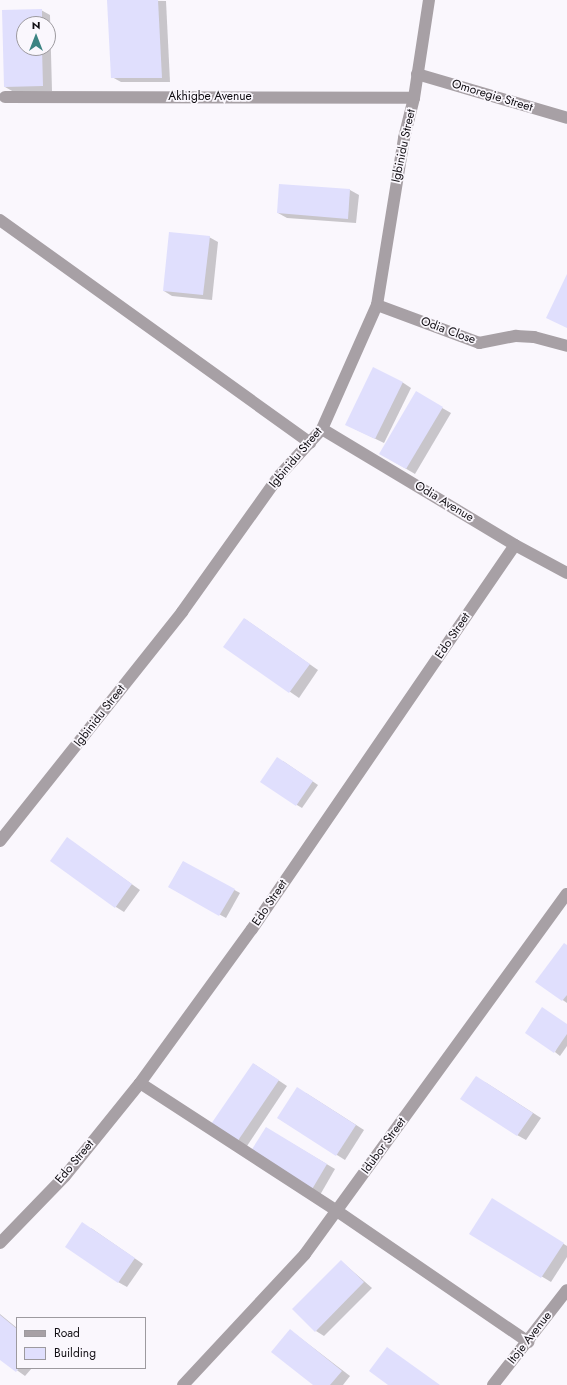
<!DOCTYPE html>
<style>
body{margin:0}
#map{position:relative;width:567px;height:1385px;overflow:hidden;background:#faf7fd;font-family:Jost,sans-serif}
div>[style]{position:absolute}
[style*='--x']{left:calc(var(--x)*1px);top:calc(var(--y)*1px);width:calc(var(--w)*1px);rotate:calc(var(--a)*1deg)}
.shadow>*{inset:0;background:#0003}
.building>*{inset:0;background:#e0dffd}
.minor>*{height:12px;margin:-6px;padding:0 6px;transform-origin:6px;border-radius:6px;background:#a7a0a5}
span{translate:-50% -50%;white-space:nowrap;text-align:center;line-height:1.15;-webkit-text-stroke:3.5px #faf7fd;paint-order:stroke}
.street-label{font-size:12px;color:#110e13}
.legend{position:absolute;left:16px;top:1317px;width:130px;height:52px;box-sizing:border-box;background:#faf7fd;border:1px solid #9d9a9f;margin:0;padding:5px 7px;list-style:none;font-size:12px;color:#110e13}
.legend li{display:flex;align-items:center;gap:8px;height:20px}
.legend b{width:20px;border:1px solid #9d9a9f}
.north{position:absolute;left:16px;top:16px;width:40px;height:40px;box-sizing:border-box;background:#faf7fd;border:1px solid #9d9a9f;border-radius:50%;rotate:0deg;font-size:11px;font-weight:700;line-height:16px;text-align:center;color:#110e13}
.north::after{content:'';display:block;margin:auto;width:14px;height:18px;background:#3c8483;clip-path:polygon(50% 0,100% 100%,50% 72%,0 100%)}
</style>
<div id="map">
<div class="shadow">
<div style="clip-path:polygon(108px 0,166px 1px,170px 82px,121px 82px,112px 77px)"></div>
<div style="clip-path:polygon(evenodd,41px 10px,50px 15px,52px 91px,14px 92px,5px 87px,3px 11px,41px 10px,24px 24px,48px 24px,48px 48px,24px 48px,24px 24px)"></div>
<div style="clip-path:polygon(350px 190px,359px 195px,356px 223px,287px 218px,278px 213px)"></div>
<div style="clip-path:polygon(209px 237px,218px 242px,212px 300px,172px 296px,164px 291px)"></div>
<div style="clip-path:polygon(402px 382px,411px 388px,384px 443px,355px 429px)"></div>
<div style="clip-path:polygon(416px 393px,451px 413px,415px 474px,381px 454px)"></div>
<div style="clip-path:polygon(245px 619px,318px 670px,299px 698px,225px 647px)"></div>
<div style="clip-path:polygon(283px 761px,318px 785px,302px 808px,297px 805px)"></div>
<div style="clip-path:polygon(67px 838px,140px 890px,124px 912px,116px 907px)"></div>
<div style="clip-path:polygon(183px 862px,240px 893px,226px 918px,169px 887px)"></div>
<div style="clip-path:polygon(567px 946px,567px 1003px,537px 982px)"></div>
<div style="clip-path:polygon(567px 1025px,567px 1046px,560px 1056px,555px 1052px)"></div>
<div style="clip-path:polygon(254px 1064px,287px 1086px,247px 1146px,238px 1141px)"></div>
<div style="clip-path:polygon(485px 1082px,541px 1118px,526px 1140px,517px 1135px)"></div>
<div style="clip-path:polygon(306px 1093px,364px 1130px,345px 1160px,278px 1118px)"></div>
<div style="clip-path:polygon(266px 1128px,335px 1169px,320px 1195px,251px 1154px)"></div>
<div style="clip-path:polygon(501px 1205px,567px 1246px,567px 1257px,551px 1282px,471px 1234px)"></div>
<div style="clip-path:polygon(91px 1228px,143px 1264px,127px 1287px,118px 1282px)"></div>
<div style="clip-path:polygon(341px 1261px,372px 1288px,324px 1336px,316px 1331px)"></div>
<div style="clip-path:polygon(0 1314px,17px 1328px,17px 1368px,32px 1368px,25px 1376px,0 1358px)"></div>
<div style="clip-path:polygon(290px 1330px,350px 1376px,343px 1385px,314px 1385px)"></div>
</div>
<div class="building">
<div style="clip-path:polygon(107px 0,158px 0,162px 78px,111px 78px)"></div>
<div style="clip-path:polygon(42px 9px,42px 24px,24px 24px,24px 48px,42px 48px,43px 86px,4px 87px,2px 10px)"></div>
<div style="clip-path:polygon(279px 184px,350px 189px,348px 219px,277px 213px)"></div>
<div style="clip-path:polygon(169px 232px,210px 236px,203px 295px,163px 291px)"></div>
<div style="clip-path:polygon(567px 274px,567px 328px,546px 318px)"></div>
<div style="clip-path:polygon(373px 367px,403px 382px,375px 439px,345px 425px)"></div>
<div style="clip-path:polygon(416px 391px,443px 407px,406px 469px,379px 454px)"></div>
<div style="clip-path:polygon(244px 618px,310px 664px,289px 693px,223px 647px)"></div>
<div style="clip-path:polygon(277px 757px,313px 781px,296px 806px,260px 782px)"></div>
<div style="clip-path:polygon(67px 837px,132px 884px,115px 908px,50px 861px)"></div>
<div style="clip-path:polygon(183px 861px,235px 889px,219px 916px,168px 887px)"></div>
<div style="clip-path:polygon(564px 943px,567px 945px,567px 995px,562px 1001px,535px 982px)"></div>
<div style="clip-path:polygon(542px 1007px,567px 1024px,567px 1034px,554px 1053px,525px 1033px)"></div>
<div style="clip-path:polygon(253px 1063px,279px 1080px,237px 1142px,211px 1124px)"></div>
<div style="clip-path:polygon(476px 1076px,533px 1113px,517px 1136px,460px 1099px)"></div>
<div style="clip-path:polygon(297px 1087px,356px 1125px,336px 1156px,277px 1118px)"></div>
<div style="clip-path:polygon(266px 1127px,327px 1164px,311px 1191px,249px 1154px)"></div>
<div style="clip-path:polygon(492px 1198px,564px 1243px,541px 1278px,469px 1234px)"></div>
<div style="clip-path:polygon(82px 1222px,135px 1258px,118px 1283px,65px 1247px)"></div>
<div style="clip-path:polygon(341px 1260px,364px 1282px,315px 1332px,292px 1309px)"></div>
<div style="clip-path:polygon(0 1315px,17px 1329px,17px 1368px,19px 1368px,16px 1372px,0 1360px)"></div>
<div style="clip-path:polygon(290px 1329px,342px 1371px,330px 1385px,313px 1385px,271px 1352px)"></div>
<div style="clip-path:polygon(387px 1347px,440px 1385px,388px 1385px,369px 1371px)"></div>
</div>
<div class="minor">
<div style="--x:417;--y:74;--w:156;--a:16.3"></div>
<div style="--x:5;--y:97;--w:409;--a:0.1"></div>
<div style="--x:0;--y:220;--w:382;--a:35.7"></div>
<div style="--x:377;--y:305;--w:109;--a:20.4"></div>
<div style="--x:479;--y:343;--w:38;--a:-11"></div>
<div style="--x:516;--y:336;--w:18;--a:3"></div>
<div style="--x:534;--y:337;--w:34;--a:15"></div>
<div style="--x:322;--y:429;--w:225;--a:31"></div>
<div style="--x:515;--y:545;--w:59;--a:28.3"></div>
<div style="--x:0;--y:841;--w:293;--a:-51.5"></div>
<div style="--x:182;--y:612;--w:167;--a:-54.5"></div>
<div style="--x:279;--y:476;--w:64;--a:-47.5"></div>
<div style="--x:322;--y:429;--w:136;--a:-66.1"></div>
<div style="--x:377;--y:305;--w:169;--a:-80.8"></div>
<div style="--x:404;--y:138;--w:41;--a:-76"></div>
<div style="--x:414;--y:98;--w:99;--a:-81.3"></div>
<div style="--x:140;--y:1083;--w:235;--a:33"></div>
<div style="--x:337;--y:1211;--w:232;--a:34.4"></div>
<div style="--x:0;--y:1243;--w:93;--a:-45.9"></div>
<div style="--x:65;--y:1176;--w:119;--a:-51.1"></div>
<div style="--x:140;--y:1083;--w:190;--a:-54"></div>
<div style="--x:252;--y:929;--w:465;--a:-55.6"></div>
<div style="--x:183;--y:1385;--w:179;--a:-47"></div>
<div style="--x:305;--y:1254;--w:445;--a:-54"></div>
<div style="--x:493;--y:1385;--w:120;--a:-52.1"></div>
</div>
<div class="street-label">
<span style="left:492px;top:96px;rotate:17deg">Omoregie Street</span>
<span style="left:210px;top:97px">Akhigbe Avenue</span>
<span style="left:404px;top:146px;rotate:-78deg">Igbinidu Street</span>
<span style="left:448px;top:331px;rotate:20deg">Odia Close</span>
<span style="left:296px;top:458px;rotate:-50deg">Igbinidu Street</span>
<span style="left:444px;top:502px;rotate:31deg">Odia Avenue</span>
<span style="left:453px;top:636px;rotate:-56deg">Edo Street</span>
<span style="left:100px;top:716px;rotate:-52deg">Igbinidu Street</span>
<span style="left:270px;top:903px;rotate:-56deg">Edo Street</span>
<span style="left:384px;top:1146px;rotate:-54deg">Idubor Street</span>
<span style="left:75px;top:1162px;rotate:-50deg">Edo Street</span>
<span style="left:530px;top:1338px;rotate:-52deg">Itoje Avenue</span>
</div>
<ul class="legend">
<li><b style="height:5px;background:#a7a0a5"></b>Road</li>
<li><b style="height:11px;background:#e0dffd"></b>Building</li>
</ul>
<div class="north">N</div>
</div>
